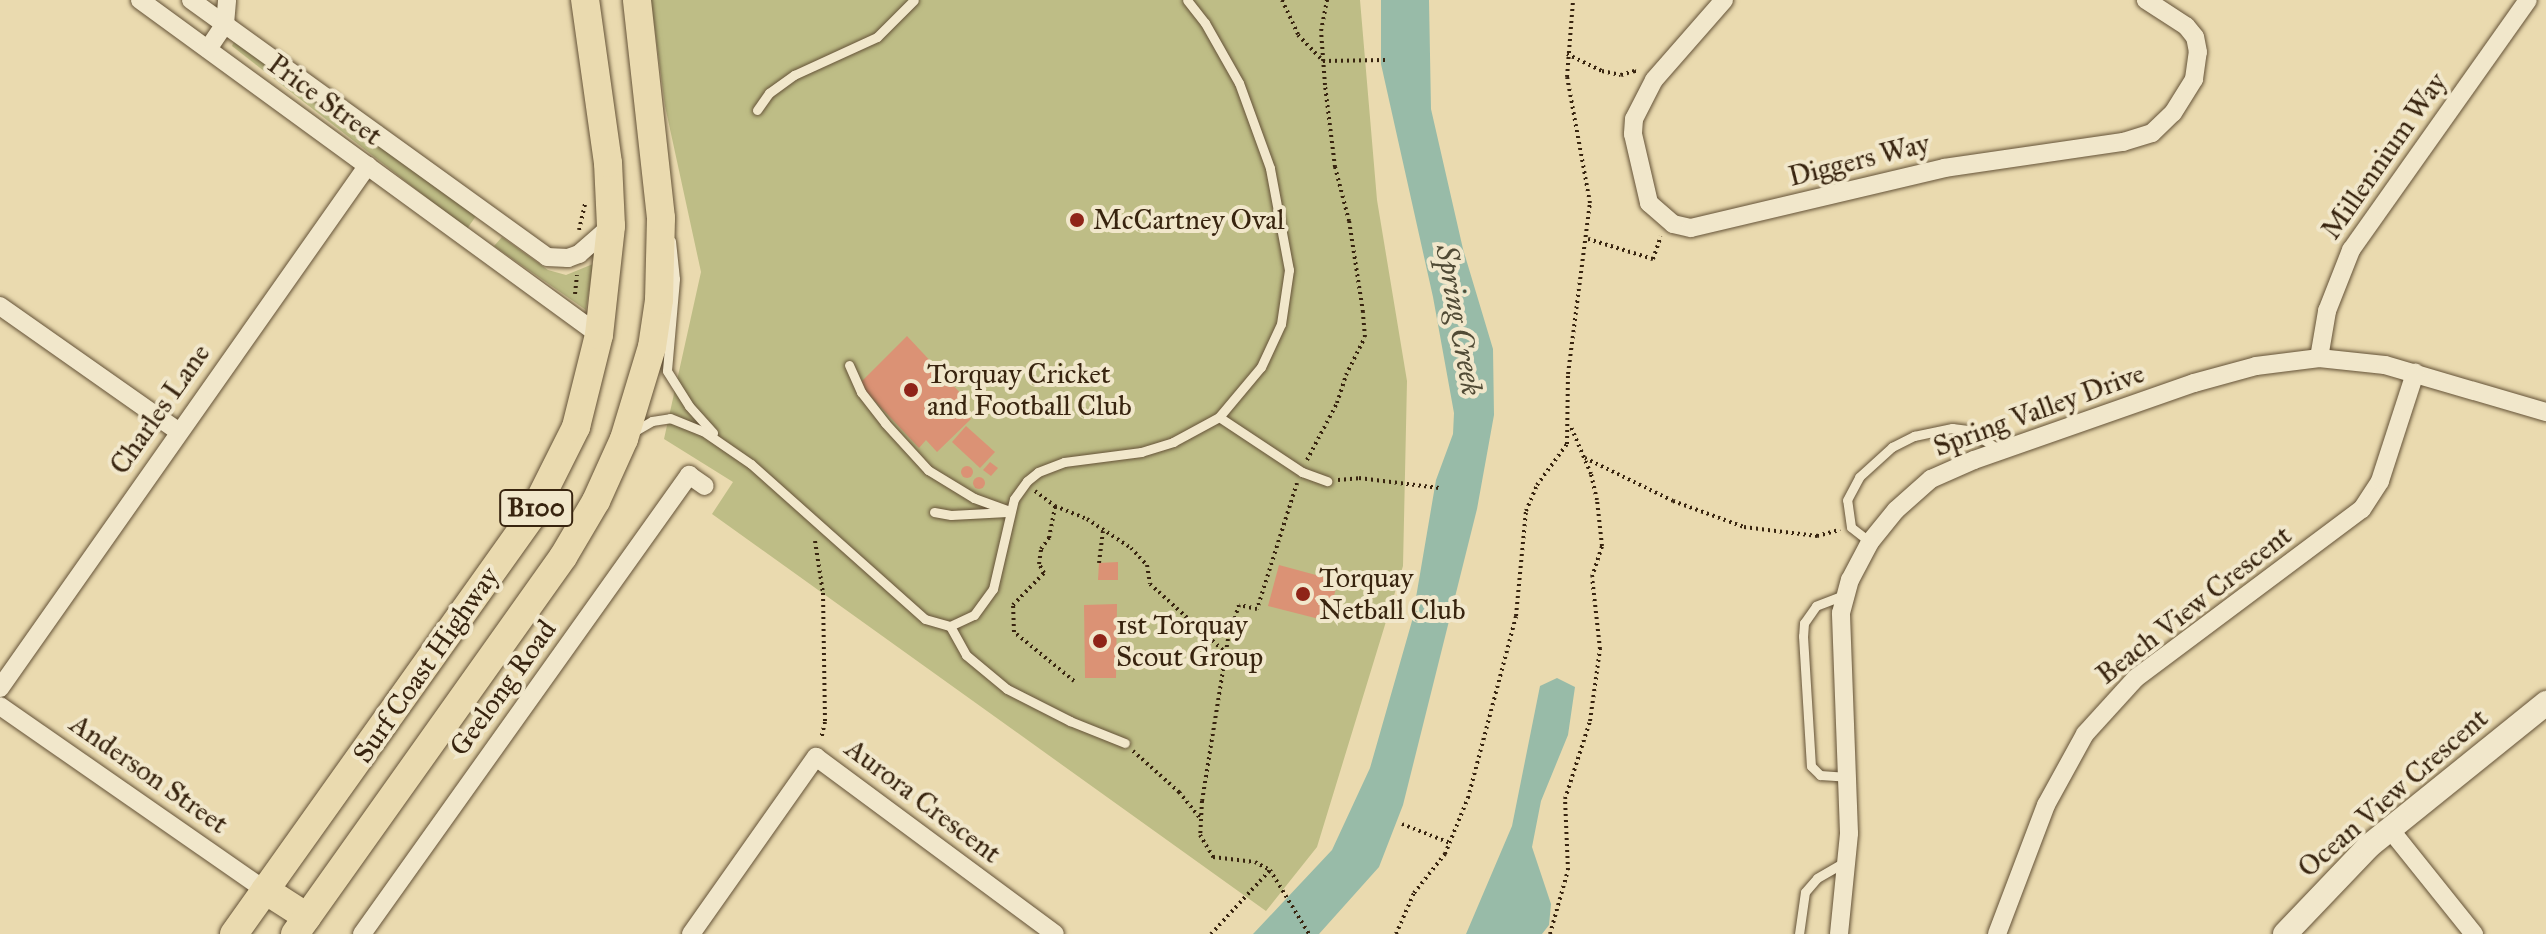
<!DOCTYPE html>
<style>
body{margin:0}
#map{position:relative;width:2546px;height:934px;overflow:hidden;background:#eadaaf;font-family:"IM FELL Great Primer",serif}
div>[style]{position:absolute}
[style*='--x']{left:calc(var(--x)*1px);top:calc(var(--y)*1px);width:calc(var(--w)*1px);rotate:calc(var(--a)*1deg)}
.green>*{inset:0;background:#bebd86}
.water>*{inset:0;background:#98bba8}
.building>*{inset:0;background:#db9275}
.round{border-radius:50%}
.path>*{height:4px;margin-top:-2px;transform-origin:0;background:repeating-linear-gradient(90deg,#38240f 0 2px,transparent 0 6px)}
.roads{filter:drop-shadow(0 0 2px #645237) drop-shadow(0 0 2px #645237)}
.lane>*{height:9px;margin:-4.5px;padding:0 4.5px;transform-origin:4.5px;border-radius:4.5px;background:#f1e7cb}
.street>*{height:18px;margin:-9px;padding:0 9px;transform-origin:9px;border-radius:9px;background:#f1e7cb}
.secondary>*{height:24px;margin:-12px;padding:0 12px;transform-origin:12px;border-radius:12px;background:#f1e7cb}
.primary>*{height:28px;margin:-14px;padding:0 14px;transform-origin:14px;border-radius:14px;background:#eadaaf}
.dots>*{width:22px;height:22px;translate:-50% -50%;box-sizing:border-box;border:4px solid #f1e7cb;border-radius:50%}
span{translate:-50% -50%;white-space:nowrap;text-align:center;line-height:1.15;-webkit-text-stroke:8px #f1e7cb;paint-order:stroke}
.shield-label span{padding:2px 6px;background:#f1e7cb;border:2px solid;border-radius:6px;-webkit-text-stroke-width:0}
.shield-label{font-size:26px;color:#38240f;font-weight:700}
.street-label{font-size:28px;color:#38240f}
.poi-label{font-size:28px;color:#38240f}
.left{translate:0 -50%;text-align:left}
.water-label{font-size:30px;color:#504a35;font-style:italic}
</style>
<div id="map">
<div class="green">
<div style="clip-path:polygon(651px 0,1360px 0,1377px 200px,1407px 381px,1403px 566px,1317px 847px,1266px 911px,712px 514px,733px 482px,664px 439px,701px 272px,665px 106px)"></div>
<div style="clip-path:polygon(235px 40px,476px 216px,467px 229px,232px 46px)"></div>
<div style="clip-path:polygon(502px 237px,548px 270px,566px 275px,593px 264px,586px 310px,494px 246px)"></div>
</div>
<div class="water">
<div style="clip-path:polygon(1381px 0,1429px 0,1431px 109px,1463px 249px,1493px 349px,1494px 415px,1477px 509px,1403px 805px,1379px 867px,1319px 934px,1253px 934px,1332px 850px,1370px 768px,1412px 621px,1436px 480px,1453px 434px,1454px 413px,1433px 297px,1381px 64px)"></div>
<div style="clip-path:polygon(1557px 678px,1575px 687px,1568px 735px,1541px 801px,1532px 847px,1551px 904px,1549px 925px,1542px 934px,1466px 934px,1512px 826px,1540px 686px)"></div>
</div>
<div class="building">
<div style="clip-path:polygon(907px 336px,964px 397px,957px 404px,971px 419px,937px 452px,926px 440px,919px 448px,859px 384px)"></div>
<div style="clip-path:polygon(966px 426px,995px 452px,980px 468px,952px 442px)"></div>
<div style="clip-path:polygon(990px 462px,998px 468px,991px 476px,983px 470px)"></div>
<div class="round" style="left:961px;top:466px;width:12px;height:12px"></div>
<div class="round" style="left:973px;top:477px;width:12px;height:12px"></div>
<div style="clip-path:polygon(1118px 562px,1118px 580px,1098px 580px,1099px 563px)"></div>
<div style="clip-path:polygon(1279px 565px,1338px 581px,1327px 621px,1268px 606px)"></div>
<div style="clip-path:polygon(1117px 604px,1116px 678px,1085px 678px,1084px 605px)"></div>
</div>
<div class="path">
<div style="--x:1282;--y:0;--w:38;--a:65"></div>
<div style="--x:1298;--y:35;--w:36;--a:46"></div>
<div style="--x:1323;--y:61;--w:62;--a:-0.9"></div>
<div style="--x:1567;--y:54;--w:39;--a:26"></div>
<div style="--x:1602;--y:71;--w:19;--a:12"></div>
<div style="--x:1621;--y:75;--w:14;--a:-17"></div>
<div style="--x:1634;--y:71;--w:5;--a:22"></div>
<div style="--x:579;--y:230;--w:27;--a:-77"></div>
<div style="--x:1588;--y:239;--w:68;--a:17.1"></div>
<div style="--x:1653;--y:259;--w:24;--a:-71"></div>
<div style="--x:575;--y:294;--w:19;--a:-84"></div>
<div style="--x:1585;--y:458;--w:98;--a:26"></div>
<div style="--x:1673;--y:501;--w:76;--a:20.1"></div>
<div style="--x:1744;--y:527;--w:74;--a:7"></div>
<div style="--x:1817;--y:536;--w:24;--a:-15"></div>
<div style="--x:1307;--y:460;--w:64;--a:-62.2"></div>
<div style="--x:1337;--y:403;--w:29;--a:-72"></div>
<div style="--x:1346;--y:375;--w:42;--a:-63.4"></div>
<div style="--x:1365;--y:337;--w:25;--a:-95"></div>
<div style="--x:1363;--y:312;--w:92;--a:-98.7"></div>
<div style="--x:1349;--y:221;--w:56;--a:-104.5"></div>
<div style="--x:1335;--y:167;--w:83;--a:-97"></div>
<div style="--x:1325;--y:85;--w:54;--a:-94.2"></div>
<div style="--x:1321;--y:31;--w:32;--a:-79"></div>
<div style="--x:1338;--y:480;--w:21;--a:-5"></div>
<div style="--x:1359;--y:478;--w:81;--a:7.1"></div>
<div style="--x:1297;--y:483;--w:132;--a:107.6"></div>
<div style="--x:1257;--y:609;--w:18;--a:-167"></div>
<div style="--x:1239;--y:605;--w:36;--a:108"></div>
<div style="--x:1228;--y:639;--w:164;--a:99.1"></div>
<div style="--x:1202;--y:801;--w:34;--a:93"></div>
<div style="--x:1200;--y:835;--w:26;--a:59"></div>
<div style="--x:1213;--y:857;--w:42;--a:6.8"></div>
<div style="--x:1255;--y:862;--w:17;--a:28"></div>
<div style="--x:1270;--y:870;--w:75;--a:58.6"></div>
<div style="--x:1035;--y:491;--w:25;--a:37"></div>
<div style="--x:815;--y:541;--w:53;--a:81.3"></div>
<div style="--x:823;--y:593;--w:129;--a:89.1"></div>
<div style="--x:825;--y:722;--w:17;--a:103"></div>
<div style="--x:1099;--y:563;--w:32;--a:-83"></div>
<div style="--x:1074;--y:681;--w:77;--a:-140.8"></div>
<div style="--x:1014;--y:632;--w:27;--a:-92"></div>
<div style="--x:1013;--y:605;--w:45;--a:-45.9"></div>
<div style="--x:1044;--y:573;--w:10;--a:-119"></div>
<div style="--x:1039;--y:564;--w:15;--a:-82"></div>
<div style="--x:1041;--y:549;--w:14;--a:-54"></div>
<div style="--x:1049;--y:538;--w:33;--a:-79"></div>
<div style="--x:1055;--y:506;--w:35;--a:22"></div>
<div style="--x:1087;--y:519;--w:53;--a:33.4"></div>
<div style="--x:1131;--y:548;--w:23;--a:47"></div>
<div style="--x:1147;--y:565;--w:19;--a:81"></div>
<div style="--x:1150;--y:584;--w:103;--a:42.2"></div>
<div style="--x:1133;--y:751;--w:62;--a:41.7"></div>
<div style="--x:1179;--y:792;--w:33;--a:51"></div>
<div style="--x:1402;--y:824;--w:52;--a:21.6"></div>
<div style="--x:1211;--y:934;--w:87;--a:-47.3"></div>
<div style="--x:1396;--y:934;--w:45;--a:-66.3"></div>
<div style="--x:1414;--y:893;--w:50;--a:-51.5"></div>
<div style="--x:1445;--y:854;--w:61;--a:-67.7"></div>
<div style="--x:1468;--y:798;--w:188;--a:-75.2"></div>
<div style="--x:1516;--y:616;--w:105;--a:-84.6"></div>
<div style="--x:1526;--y:511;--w:28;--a:-67"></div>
<div style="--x:1537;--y:485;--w:51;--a:-53.8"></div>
<div style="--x:1567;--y:444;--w:70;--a:-89.2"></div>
<div style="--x:1568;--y:374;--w:172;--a:-82.7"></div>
<div style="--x:1590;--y:203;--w:128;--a:-100.3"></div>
<div style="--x:1567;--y:77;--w:77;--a:-85.5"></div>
<div style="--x:1550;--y:934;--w:66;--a:-74.3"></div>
<div style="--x:1568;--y:870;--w:71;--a:-92.4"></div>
<div style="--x:1565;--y:799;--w:82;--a:-72.2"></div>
<div style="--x:1590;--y:721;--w:73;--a:-82.1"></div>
<div style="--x:1600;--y:649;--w:72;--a:-96.3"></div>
<div style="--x:1592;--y:577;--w:33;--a:-72"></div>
<div style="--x:1602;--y:546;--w:46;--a:-96.2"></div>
<div style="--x:1597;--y:500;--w:27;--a:-103"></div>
<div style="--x:1591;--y:474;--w:51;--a:-113.1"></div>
</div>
<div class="roads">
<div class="lane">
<div style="--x:757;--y:110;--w:21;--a:-55"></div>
<div style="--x:769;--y:93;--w:31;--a:-36"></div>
<div style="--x:794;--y:75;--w:91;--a:-24.6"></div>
<div style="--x:877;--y:37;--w:52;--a:-45"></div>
<div style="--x:671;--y:241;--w:38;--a:84"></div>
<div style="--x:675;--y:279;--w:92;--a:95"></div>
<div style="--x:667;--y:371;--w:41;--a:57.8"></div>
<div style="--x:689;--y:406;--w:36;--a:48"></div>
<div style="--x:849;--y:365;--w:30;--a:66"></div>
<div style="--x:861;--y:392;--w:39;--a:52"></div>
<div style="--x:885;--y:423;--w:64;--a:47.5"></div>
<div style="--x:928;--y:470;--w:54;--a:31.3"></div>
<div style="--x:974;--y:498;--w:38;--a:20"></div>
<div style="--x:1219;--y:417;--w:100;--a:33.5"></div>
<div style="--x:1302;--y:472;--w:27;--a:20"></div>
<div style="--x:633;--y:432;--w:22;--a:-30"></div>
<div style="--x:652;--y:421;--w:18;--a:-9"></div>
<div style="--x:670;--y:418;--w:35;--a:22"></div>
<div style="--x:703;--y:431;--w:58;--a:34.5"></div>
<div style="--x:751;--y:464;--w:233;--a:41.7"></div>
<div style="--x:925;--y:619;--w:26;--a:16"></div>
<div style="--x:950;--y:626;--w:26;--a:-25"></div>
<div style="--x:974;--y:615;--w:32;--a:-54"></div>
<div style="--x:993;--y:589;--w:92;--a:-76.9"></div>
<div style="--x:1014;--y:499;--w:22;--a:-54"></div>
<div style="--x:1027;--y:481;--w:14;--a:-39"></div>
<div style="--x:1038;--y:472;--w:28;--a:-21"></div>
<div style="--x:1064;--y:462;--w:78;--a:-7.4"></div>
<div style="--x:1141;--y:452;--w:34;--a:-17"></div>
<div style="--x:1173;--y:442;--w:52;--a:-28.5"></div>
<div style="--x:1219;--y:417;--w:65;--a:-50"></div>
<div style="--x:1261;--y:367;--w:47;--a:-65.1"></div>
<div style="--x:1281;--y:324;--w:55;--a:-81.6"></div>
<div style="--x:1289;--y:270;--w:104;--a:-100.6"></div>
<div style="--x:1270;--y:168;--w:90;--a:-110"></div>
<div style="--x:1239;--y:83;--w:69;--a:-119.5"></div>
<div style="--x:1205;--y:23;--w:29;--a:-128"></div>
<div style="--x:934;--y:512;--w:17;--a:10"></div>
<div style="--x:951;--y:515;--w:56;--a:-3.1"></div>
<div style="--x:1870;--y:542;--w:24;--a:-142"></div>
<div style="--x:1851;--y:527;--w:27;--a:-98"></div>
<div style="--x:1847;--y:500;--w:26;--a:-62"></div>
<div style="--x:1859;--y:477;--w:45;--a:-42.3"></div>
<div style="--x:1892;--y:447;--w:25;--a:-27"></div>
<div style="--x:1914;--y:436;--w:39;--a:-12"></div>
<div style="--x:1952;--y:428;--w:16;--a:7"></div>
<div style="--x:1968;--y:430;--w:38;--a:32"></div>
<div style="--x:1844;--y:595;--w:30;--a:159"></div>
<div style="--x:1816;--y:606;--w:21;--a:125"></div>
<div style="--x:1804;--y:623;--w:13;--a:94"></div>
<div style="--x:1803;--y:636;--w:130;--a:86.5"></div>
<div style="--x:1811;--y:766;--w:13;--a:45"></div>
<div style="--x:1820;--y:775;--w:27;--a:4"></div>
<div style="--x:950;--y:626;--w:33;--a:61"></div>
<div style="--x:966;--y:655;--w:53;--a:39.7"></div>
<div style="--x:1007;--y:689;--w:71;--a:26.9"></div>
<div style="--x:1070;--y:721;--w:59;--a:21.8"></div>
<div style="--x:1799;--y:934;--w:42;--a:-81.9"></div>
<div style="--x:1805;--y:892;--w:18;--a:-49"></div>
<div style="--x:1817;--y:878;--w:32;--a:-30"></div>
</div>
<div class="street">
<div style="--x:140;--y:0;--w:568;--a:36.12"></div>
<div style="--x:191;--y:0;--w:439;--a:35.8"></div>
<div style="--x:547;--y:257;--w:21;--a:3"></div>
<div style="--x:568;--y:258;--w:12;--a:-20"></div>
<div style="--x:579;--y:254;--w:41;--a:-41.1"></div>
<div style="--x:1724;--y:0;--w:106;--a:131.2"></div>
<div style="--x:1654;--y:80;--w:44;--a:117.1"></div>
<div style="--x:1634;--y:119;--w:15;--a:94"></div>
<div style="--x:1633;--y:134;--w:71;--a:76.9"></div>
<div style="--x:1649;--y:203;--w:32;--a:41"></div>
<div style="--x:1673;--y:224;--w:18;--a:13"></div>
<div style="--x:1691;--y:228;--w:260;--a:-13.3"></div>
<div style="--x:1944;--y:168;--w:181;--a:-8.3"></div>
<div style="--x:2123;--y:142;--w:30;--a:-17"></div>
<div style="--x:2152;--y:133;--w:29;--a:-44"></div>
<div style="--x:2173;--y:113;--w:40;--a:-58"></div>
<div style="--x:2194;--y:79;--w:27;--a:-82"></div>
<div style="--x:2198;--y:52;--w:15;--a:-101"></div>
<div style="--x:2195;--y:37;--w:14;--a:-129"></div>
<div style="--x:2186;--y:26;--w:48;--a:-147"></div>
<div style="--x:208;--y:49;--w:30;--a:-56"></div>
<div style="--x:225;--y:24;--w:24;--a:-85"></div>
<div style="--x:0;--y:306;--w:218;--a:35.1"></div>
<div style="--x:2319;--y:358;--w:48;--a:-80.3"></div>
<div style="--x:2327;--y:311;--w:66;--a:-68.5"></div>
<div style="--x:2351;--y:250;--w:306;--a:-54.7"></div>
<div style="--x:0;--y:688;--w:639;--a:-54.87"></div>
<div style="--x:0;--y:706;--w:323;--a:34.8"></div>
<div style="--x:2389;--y:828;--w:136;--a:51.3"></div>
<div style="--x:362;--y:934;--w:564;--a:-54.53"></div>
<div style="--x:689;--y:475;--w:19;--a:35"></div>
<div style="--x:691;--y:934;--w:217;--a:-54.8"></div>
<div style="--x:816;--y:757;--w:297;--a:36.5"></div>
<div style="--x:1839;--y:934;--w:101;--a:-84.3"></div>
<div style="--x:1849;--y:833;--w:220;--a:-92.1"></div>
<div style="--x:1841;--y:613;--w:34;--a:-75"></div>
<div style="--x:1850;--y:580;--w:43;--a:-62.2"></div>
<div style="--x:1870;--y:542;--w:41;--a:-50.9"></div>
<div style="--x:1896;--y:510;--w:47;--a:-41.5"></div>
<div style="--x:1931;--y:479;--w:47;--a:-23.8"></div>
<div style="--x:1974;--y:460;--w:233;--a:-19.3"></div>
<div style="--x:2194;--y:383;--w:64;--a:-15.3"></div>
<div style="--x:2256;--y:366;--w:64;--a:-7.2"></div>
<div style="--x:2319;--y:358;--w:66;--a:6.1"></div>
<div style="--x:2385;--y:365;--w:168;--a:16.3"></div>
<div style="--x:1997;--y:934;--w:138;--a:-69.2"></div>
<div style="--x:2046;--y:805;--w:81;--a:-61.2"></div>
<div style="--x:2085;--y:734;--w:76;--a:-47.7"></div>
<div style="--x:2136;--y:678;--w:282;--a:-36.8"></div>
<div style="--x:2362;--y:509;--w:33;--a:-57"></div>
<div style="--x:2380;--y:481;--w:114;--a:-72"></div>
</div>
<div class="secondary">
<div style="--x:2285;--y:934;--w:122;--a:-46.3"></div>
<div style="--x:2369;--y:846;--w:228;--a:-38.9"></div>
</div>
<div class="primary">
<div style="--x:265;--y:890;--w:50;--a:32.7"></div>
<div style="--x:234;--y:934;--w:512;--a:-54.54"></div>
<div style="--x:531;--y:517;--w:101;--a:-63.4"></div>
<div style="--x:576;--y:427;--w:95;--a:-76"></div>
<div style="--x:599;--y:335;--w:110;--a:-83.7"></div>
<div style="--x:611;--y:226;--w:63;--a:-92.7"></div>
<div style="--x:608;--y:163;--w:165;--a:-98"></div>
<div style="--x:295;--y:934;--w:463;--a:-54.6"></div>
<div style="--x:563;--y:557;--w:65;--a:-59.5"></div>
<div style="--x:596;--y:501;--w:68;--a:-65.7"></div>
<div style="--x:624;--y:439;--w:96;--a:-73.1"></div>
<div style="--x:652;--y:347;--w:48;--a:-81.5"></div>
<div style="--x:659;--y:300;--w:82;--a:-88.6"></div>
<div style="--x:661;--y:218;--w:219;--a:-96.3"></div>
</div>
</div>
<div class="dots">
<div style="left:1077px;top:220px;background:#8f2418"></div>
<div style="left:911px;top:390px;background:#8f2418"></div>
<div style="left:1303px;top:594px;background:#8f2418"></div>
<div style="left:1100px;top:641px;background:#8f2418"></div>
</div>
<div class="shield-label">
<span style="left:536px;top:508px">B100</span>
</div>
<div class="street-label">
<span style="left:325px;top:100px;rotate:36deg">Price Street</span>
<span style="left:2384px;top:156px;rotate:-55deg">Millennium Way</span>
<span style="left:1859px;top:160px;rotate:-14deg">Diggers Way</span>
<span style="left:160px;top:409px;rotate:-55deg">Charles Lane</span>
<span style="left:2039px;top:410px;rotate:-20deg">Spring Valley Drive</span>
<span style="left:2194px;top:605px;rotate:-38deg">Beach View Crescent</span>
<span style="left:426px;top:665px;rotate:-55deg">Surf Coast Highway</span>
<span style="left:503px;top:688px;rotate:-54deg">Geelong Road</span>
<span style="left:149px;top:774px;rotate:35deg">Anderson Street</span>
<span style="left:2393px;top:793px;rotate:-41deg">Ocean View Crescent</span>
<span style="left:923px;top:801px;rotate:37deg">Aurora Crescent</span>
</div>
<div class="poi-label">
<span class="left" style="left:1093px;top:220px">McCartney Oval</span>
<span class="left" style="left:927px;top:390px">Torquay Cricket<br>and Football Club</span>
<span class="left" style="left:1319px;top:594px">Torquay<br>Netball Club</span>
<span class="left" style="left:1116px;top:641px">1st Torquay<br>Scout Group</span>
</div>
<div class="water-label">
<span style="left:1459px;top:320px;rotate:80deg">Spring Creek</span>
</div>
</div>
